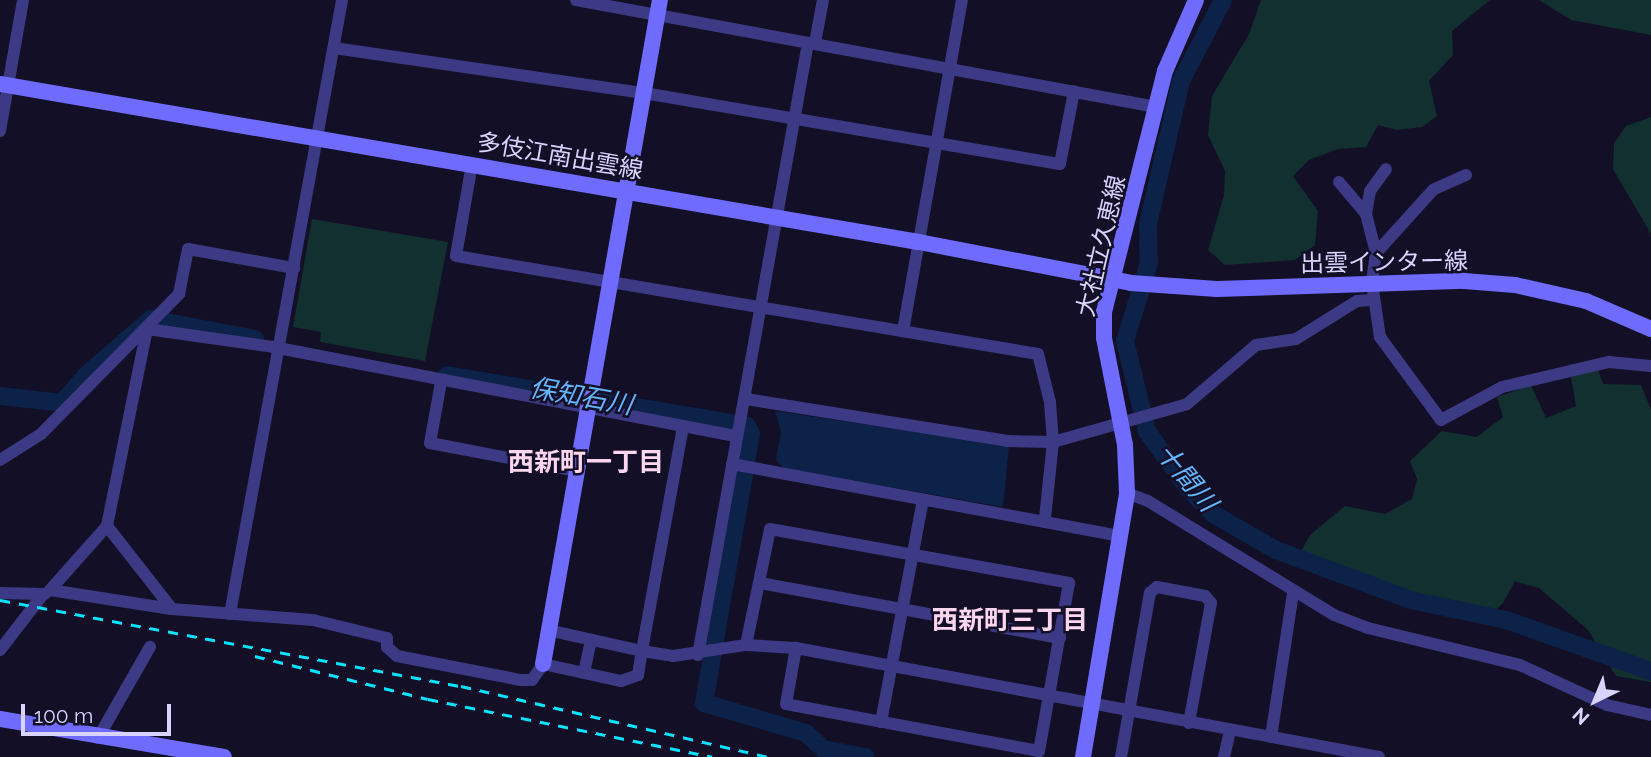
<!DOCTYPE html>
<meta charset="utf-8">
<style>
body{margin:0}
#map{position:relative;width:1651px;height:757px;overflow:hidden;background:#130f26;font-family:Raleway,"Noto Sans JP",sans-serif}
div>[style]{position:absolute}
[style*='--x']{left:calc(var(--x)*1px);top:calc(var(--y)*1px);width:calc(var(--w)*1px);rotate:calc(var(--a)*1deg)}
.green>*{inset:0;background:#12302f}
.water>*{inset:0;background:#0c2248}
.river>*{height:18px;margin:-9px;padding:0 9px;transform-origin:9px;border-radius:9px;background:#0c2248}
.street>*{height:12px;margin:-6px;padding:0 6px;transform-origin:6px;border-radius:6px;background:#3d3a85}
.secondary>*{height:16px;margin:-8px;padding:0 8px;transform-origin:8px;border-radius:8px;background:#6f6bff}
.rail>*{height:2.5px;margin-top:-1.25px;transform-origin:0;background:repeating-linear-gradient(90deg,#00e5ff 0 10px,transparent 0 19px)}
span{translate:-50% -50%;white-space:nowrap;text-align:center;line-height:1.15;-webkit-text-stroke:5px #130f26;paint-order:stroke}
.street-label{font-size:24px;color:#d9d4ff}
.water-label{font-size:26px;color:#62b6ff;font-style:italic}
.neighbourhood-label{font-size:26px;color:#ffd6f0;font-weight:700}
.north{position:absolute;left:1560px;top:666px;width:70px;height:70px;-webkit-text-stroke:5px #130f26;paint-order:stroke;rotate:223deg;font-size:19px;font-weight:700;line-height:28px;text-align:center;color:#d9d4ff}
.north::after{content:'';display:block;margin:auto;width:24px;height:32px;background:#d9d4ff;clip-path:polygon(50% 0,100% 100%,50% 72%,0 100%)}
.scale{position:absolute;left:21px;top:704px;width:150px;height:32px;box-sizing:border-box;border:4px solid #d9d4ff;border-top:0;padding-left:9px;font-size:21px;line-height:24px;white-space:nowrap;color:#d9d4ff;-webkit-text-stroke:5px #130f26;paint-order:stroke}
</style>
<div id="map">
<div class="green">
<div style="clip-path:polygon(1261px 0,1490px 0,1452px 31px,1453px 55px,1429px 81px,1437px 116px,1422px 127px,1397px 130px,1378px 125px,1366px 147px,1338px 149px,1309px 160px,1293px 176px,1318px 211px,1315px 245px,1295px 260px,1225px 265px,1208px 250px,1224px 195px,1225px 171px,1208px 135px,1212px 96px,1249px 34px)"></div>
<div style="clip-path:polygon(1539px 0,1651px 0,1651px 35px,1571px 20px)"></div>
<div style="clip-path:polygon(1651px 117px,1651px 234px,1613px 169px,1614px 143px,1626px 126px)"></div>
<div style="clip-path:polygon(312px 219px,448px 242px,425px 361px,320px 342px,321px 332px,293px 327px)"></div>
<div style="clip-path:polygon(1598px 369px,1603px 384px,1641px 385px,1651px 409px,1651px 682px,1616px 676px,1588px 630px,1539px 588px,1515px 581px,1503px 603px,1483px 622px,1404px 605px,1307px 570px,1301px 551px,1310px 535px,1345px 506px,1385px 514px,1412px 499px,1417px 479px,1410px 461px,1442px 431px,1477px 437px,1503px 417px,1497px 397px,1531px 385px,1546px 418px,1576px 406px,1571px 377px)"></div>
</div>
<div class="water">
<div style="clip-path:polygon(775px 411px,1009px 446px,1003px 507px,783px 468px,776px 459px,781px 432px)"></div>
</div>
<div class="river">
<div style="--x:1223;--y:0;--w:91;--a:117.4"></div>
<div style="--x:1181;--y:81;--w:147;--a:103"></div>
<div style="--x:1148;--y:224;--w:39;--a:89"></div>
<div style="--x:1149;--y:263;--w:82;--a:107.1"></div>
<div style="--x:1125;--y:341;--w:93;--a:76.3"></div>
<div style="--x:1147;--y:431;--w:69;--a:54.5"></div>
<div style="--x:1187;--y:487;--w:37;--a:46"></div>
<div style="--x:1213;--y:514;--w:73;--a:29.7"></div>
<div style="--x:1276;--y:550;--w:144;--a:20.3"></div>
<div style="--x:1411;--y:600;--w:97;--a:11.9"></div>
<div style="--x:1506;--y:620;--w:154;--a:19.4"></div>
<div style="--x:447;--y:375;--w:304;--a:9.6"></div>
<div style="--x:747;--y:426;--w:9;--a:63"></div>
<div style="--x:751;--y:434;--w:273;--a:99.9"></div>
<div style="--x:704;--y:703;--w:106;--a:16.4"></div>
<div style="--x:806;--y:733;--w:23;--a:43"></div>
<div style="--x:823;--y:749;--w:43;--a:10.8"></div>
<div style="--x:0;--y:396;--w:62;--a:6.4"></div>
<div style="--x:62;--y:403;--w:37;--a:-49"></div>
<div style="--x:86;--y:375;--w:86;--a:-40.7"></div>
<div style="--x:151;--y:319;--w:106;--a:10.9"></div>
</div>
<div class="street">
<div style="--x:576;--y:0;--w:590;--a:10.45"></div>
<div style="--x:815;--y:43;--w:44;--a:-79.5"></div>
<div style="--x:334;--y:48;--w:313;--a:8.3"></div>
<div style="--x:644;--y:93;--w:422;--a:9.7"></div>
<div style="--x:1060;--y:164;--w:74;--a:-79.1"></div>
<div style="--x:0;--y:131;--w:133;--a:-80"></div>
<div style="--x:472;--y:164;--w:93;--a:99.9"></div>
<div style="--x:456;--y:256;--w:590;--a:9.56"></div>
<div style="--x:1038;--y:354;--w:49;--a:76"></div>
<div style="--x:1050;--y:402;--w:40;--a:85.7"></div>
<div style="--x:1053;--y:442;--w:76;--a:96"></div>
<div style="--x:1466;--y:175;--w:36;--a:156"></div>
<div style="--x:1433;--y:190;--w:85;--a:132.1"></div>
<div style="--x:1376;--y:253;--w:30;--a:98"></div>
<div style="--x:1372;--y:283;--w:55;--a:81.6"></div>
<div style="--x:1380;--y:337;--w:103;--a:53.7"></div>
<div style="--x:1441;--y:420;--w:69;--a:-28.4"></div>
<div style="--x:1502;--y:387;--w:110;--a:-13.2"></div>
<div style="--x:1609;--y:362;--w:42;--a:5.4"></div>
<div style="--x:1339;--y:182;--w:42;--a:49.8"></div>
<div style="--x:1366;--y:214;--w:40;--a:75.6"></div>
<div style="--x:1366;--y:214;--w:23;--a:-80"></div>
<div style="--x:1370;--y:191;--w:27;--a:-54"></div>
<div style="--x:147;--y:329;--w:201;--a:101.5"></div>
<div style="--x:107;--y:526;--w:86;--a:131.7"></div>
<div style="--x:50;--y:590;--w:123;--a:8.9"></div>
<div style="--x:172;--y:609;--w:141;--a:4.5"></div>
<div style="--x:313;--y:620;--w:76;--a:13.7"></div>
<div style="--x:387;--y:638;--w:9;--a:90"></div>
<div style="--x:387;--y:647;--w:13;--a:42"></div>
<div style="--x:397;--y:656;--w:126;--a:11"></div>
<div style="--x:521;--y:680;--w:11;--a:0"></div>
<div style="--x:532;--y:680;--w:19;--a:-55"></div>
<div style="--x:543;--y:664;--w:80;--a:12.3"></div>
<div style="--x:621;--y:681;--w:18;--a:-19"></div>
<div style="--x:638;--y:675;--w:24;--a:-81"></div>
<div style="--x:642;--y:651;--w:96;--a:-167.4"></div>
<div style="--x:147;--y:329;--w:127;--a:8.1"></div>
<div style="--x:273;--y:347;--w:472;--a:10.9"></div>
<div style="--x:903;--y:331;--w:336;--a:-79.9"></div>
<div style="--x:441;--y:382;--w:62;--a:100.2"></div>
<div style="--x:430;--y:443;--w:150;--a:10.8"></div>
<div style="--x:746;--y:399;--w:265;--a:9.1"></div>
<div style="--x:1008;--y:441;--w:45;--a:1.3"></div>
<div style="--x:1053;--y:442;--w:139;--a:-15.8"></div>
<div style="--x:1187;--y:404;--w:91;--a:-40.5"></div>
<div style="--x:1256;--y:345;--w:40;--a:-8.5"></div>
<div style="--x:1296;--y:339;--w:72;--a:-31.9"></div>
<div style="--x:1357;--y:301;--w:15;--a:-4"></div>
<div style="--x:683;--y:427;--w:228;--a:100.4"></div>
<div style="--x:642;--y:651;--w:31;--a:9"></div>
<div style="--x:673;--y:656;--w:74;--a:-8.6"></div>
<div style="--x:746;--y:645;--w:50;--a:3.4"></div>
<div style="--x:796;--y:648;--w:593;--a:10.59"></div>
<div style="--x:0;--y:460;--w:49;--a:-32.4"></div>
<div style="--x:41;--y:434;--w:197;--a:-45.4"></div>
<div style="--x:179;--y:294;--w:46;--a:-78.7"></div>
<div style="--x:188;--y:249;--w:108;--a:10.2"></div>
<div style="--x:732;--y:464;--w:394;--a:10.5"></div>
<div style="--x:1127;--y:493;--w:22;--a:21"></div>
<div style="--x:1148;--y:501;--w:218;--a:31.5"></div>
<div style="--x:1334;--y:615;--w:36;--a:21"></div>
<div style="--x:1368;--y:628;--w:156;--a:13.7"></div>
<div style="--x:1520;--y:665;--w:96;--a:24.7"></div>
<div style="--x:1607;--y:705;--w:45;--a:12.8"></div>
<div style="--x:107;--y:526;--w:105;--a:51.9"></div>
<div style="--x:760;--y:583;--w:305;--a:10.4"></div>
<div style="--x:0;--y:593;--w:45;--a:1.3"></div>
<div style="--x:230;--y:614;--w:624;--a:-79.66"></div>
<div style="--x:746;--y:645;--w:118;--a:-78.3"></div>
<div style="--x:770;--y:529;--w:304;--a:10.2"></div>
<div style="--x:1069;--y:583;--w:171;--a:100.1"></div>
<div style="--x:1039;--y:751;--w:257;--a:-169.5"></div>
<div style="--x:786;--y:704;--w:57;--a:-79.9"></div>
<div style="--x:0;--y:650;--w:67;--a:-52.3"></div>
<div style="--x:698;--y:655;--w:622;--a:-79.81"></div>
<div style="--x:584;--y:673;--w:34;--a:-78"></div>
<div style="--x:881;--y:722;--w:226;--a:-79.3"></div>
<div style="--x:1271;--y:737;--w:146;--a:-81.3"></div>
<div style="--x:98;--y:738;--w:105;--a:-60.3"></div>
<div style="--x:1121;--y:757;--w:167;--a:-80"></div>
<div style="--x:1150;--y:593;--w:9;--a:-41"></div>
<div style="--x:1157;--y:587;--w:49;--a:10.6"></div>
<div style="--x:1205;--y:596;--w:9;--a:49"></div>
<div style="--x:1211;--y:603;--w:122;--a:100.4"></div>
<div style="--x:1224;--y:757;--w:28;--a:-77"></div>
</div>
<div class="secondary">
<div style="--x:0;--y:84;--w:932;--a:9.76"></div>
<div style="--x:919;--y:242;--w:216;--a:10.9"></div>
<div style="--x:1131;--y:283;--w:86;--a:4"></div>
<div style="--x:1217;--y:289;--w:247;--a:-1.9"></div>
<div style="--x:1464;--y:281;--w:51;--a:4.5"></div>
<div style="--x:1515;--y:285;--w:73;--a:12.7"></div>
<div style="--x:1586;--y:301;--w:71;--a:23.3"></div>
<div style="--x:543;--y:664;--w:674;--a:-80.01"></div>
<div style="--x:0;--y:719;--w:227;--a:9.6"></div>
<div style="--x:1083;--y:757;--w:268;--a:-80.5"></div>
<div style="--x:1127;--y:493;--w:48;--a:-92.4"></div>
<div style="--x:1125;--y:445;--w:109;--a:-101.1"></div>
<div style="--x:1104;--y:338;--w:26;--a:-90"></div>
<div style="--x:1104;--y:312;--w:249;--a:-75.8"></div>
<div style="--x:1165;--y:71;--w:77;--a:-66.4"></div>
</div>
<div class="rail">
<div style="--x:0;--y:600;--w:469;--a:10.6"></div>
<div style="--x:461;--y:686;--w:315;--a:13"></div>
<div style="--x:255;--y:656;--w:178;--a:14"></div>
<div style="--x:428;--y:699;--w:290;--a:11.5"></div>
</div>
<div class="street-label">
<span style="left:560px;top:156px;rotate:10deg">多伎江南出雲線</span>
<span style="left:1101px;top:246px;rotate:-77deg">大社立久恵線</span>
<span style="left:1384px;top:262px;rotate:-1deg">出雲インター線</span>
</div>
<div class="water-label">
<span style="left:581px;top:397px;rotate:10deg">保知石川</span>
<span style="left:1186px;top:478px;rotate:50deg">十間川</span>
</div>
<div class="neighbourhood-label">
<span style="left:586px;top:463px">西新町一丁目</span>
<span style="left:1010px;top:621px">西新町三丁目</span>
</div>
<div class="north">N</div>
<div class="scale">100 m</div>
</div>
